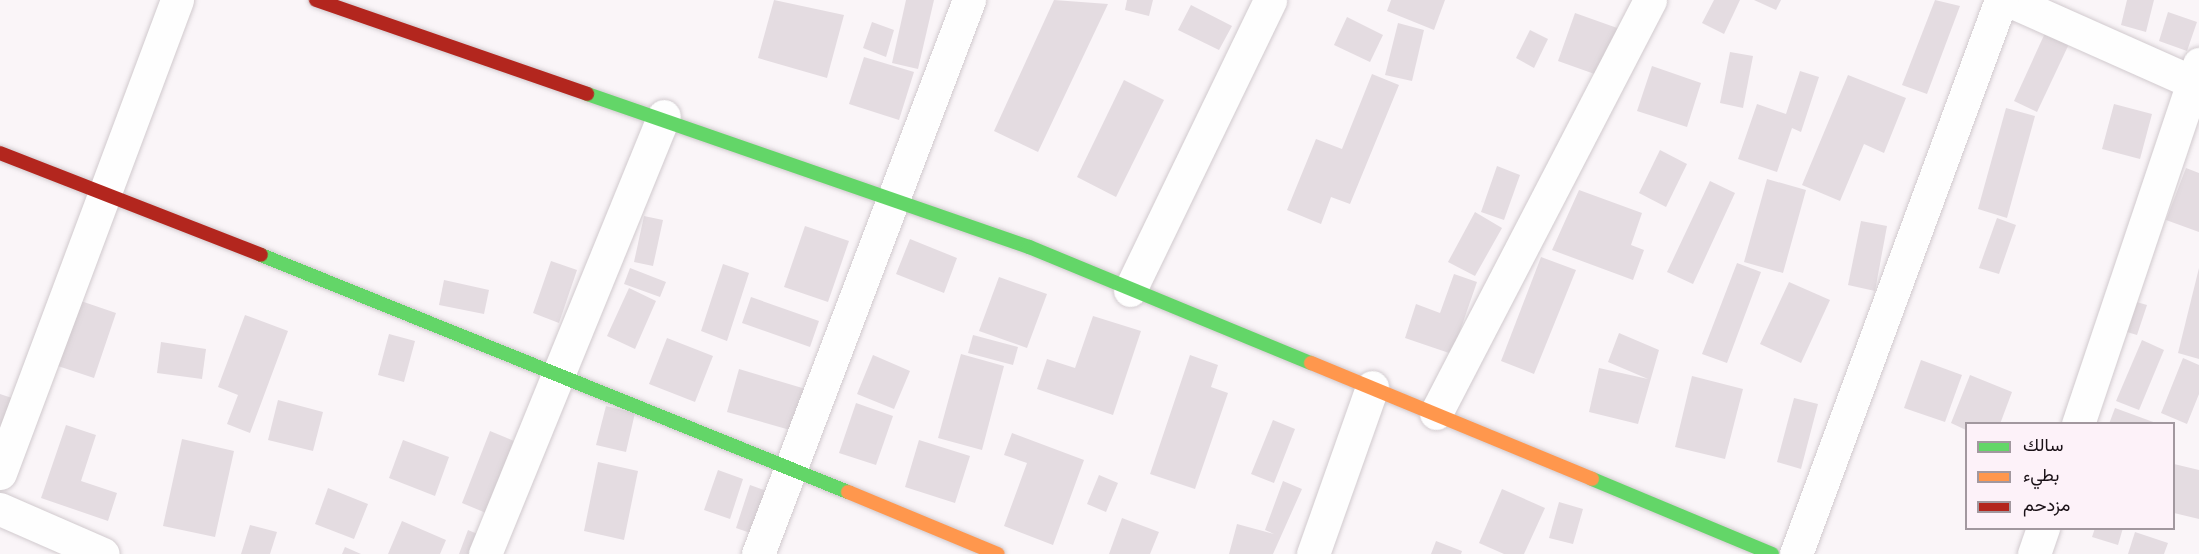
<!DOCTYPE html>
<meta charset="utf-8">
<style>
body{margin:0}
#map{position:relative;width:2199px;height:554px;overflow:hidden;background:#faf5f8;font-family:Raleway,Vazirmatn,sans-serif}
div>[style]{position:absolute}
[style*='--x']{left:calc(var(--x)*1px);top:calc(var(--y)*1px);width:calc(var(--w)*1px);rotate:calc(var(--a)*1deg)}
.building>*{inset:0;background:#e4dce1}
.roads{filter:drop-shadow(0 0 2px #d1cace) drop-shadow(0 0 2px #d1cace)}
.street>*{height:33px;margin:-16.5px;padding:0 16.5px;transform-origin:16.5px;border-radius:16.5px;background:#fefefe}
.fast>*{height:14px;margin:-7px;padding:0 7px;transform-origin:7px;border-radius:7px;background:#63d668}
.slow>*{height:14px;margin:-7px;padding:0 7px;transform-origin:7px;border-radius:7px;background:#ff974d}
.jam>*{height:14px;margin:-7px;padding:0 7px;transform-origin:7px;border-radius:7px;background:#b3261e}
span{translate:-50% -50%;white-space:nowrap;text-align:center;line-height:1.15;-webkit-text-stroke:6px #fdf2f9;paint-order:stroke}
.legend{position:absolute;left:1965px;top:422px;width:210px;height:108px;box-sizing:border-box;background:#fdf2f9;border:2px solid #a2989f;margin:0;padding:8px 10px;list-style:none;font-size:18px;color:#1a1117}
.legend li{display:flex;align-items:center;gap:12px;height:30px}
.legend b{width:30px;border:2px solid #a2989f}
</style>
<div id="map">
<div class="building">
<div style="clip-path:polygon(774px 0,844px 15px,827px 78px,758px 58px)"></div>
<div style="clip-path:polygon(906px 0,934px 0,918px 69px,892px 63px)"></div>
<div style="clip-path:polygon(1054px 0,1108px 4px,1038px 152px,994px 131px)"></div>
<div style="clip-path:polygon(1127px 0,1153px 0,1149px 16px,1125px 10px)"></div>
<div style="clip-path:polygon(1391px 0,1445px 0,1434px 30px,1387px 11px)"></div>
<div style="clip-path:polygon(1714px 0,1740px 0,1724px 34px,1702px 23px)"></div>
<div style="clip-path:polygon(1754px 0,1781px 0,1776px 10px)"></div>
<div style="clip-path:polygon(1935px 0,1960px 6px,1927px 94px,1902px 85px)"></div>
<div style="clip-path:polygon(2127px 0,2154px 0,2146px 32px,2121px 25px)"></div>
<div style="clip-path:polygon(1191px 5px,1232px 26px,1219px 50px,1178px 30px)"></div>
<div style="clip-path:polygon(2168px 12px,2197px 22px,2187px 51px,2159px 41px)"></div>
<div style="clip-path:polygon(1575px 13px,1620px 29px,1603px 77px,1558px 61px)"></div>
<div style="clip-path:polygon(1347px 17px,1383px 35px,1370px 62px,1334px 45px)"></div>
<div style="clip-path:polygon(872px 22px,894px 30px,886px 57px,863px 48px)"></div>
<div style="clip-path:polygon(1398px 23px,1424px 30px,1412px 81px,1385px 75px)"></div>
<div style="clip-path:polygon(1530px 30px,1548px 39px,1534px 68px,1516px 58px)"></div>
<div style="clip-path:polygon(2045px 33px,2069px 44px,2037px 112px,2014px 101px)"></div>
<div style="clip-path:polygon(1730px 52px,1753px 56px,1743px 108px,1720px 103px)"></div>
<div style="clip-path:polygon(864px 57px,914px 72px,899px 120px,849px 104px)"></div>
<div style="clip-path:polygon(1652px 66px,1701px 83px,1687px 127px,1637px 111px)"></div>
<div style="clip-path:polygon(1800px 71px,1819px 77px,1801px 132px,1792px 128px,1777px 172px,1738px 159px,1757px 104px,1786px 114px)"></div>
<div style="clip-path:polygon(1372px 74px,1399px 85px,1350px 204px,1331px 197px,1321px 224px,1287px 210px,1316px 139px,1342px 149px)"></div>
<div style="clip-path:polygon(1848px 75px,1906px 98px,1884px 153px,1864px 144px,1840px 201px,1802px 185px)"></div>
<div style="clip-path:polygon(1124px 80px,1164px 100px,1116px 197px,1077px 177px)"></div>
<div style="clip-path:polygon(2114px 104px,2152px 114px,2140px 159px,2102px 149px)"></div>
<div style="clip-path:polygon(2006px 108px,2035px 116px,2007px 218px,1978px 209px)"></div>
<div style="clip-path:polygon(1660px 150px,1687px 164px,1666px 207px,1639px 193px)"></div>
<div style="clip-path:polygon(1497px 166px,1520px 175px,1504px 220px,1481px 212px)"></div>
<div style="clip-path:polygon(2186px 168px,2199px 173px,2199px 232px,2166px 220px)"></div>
<div style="clip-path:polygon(1767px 179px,1806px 190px,1783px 273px,1744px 262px)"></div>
<div style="clip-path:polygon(1710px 181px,1735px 193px,1693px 284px,1667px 272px)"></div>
<div style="clip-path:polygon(1579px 190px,1642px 213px,1631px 245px,1644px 250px,1633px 280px,1552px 250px)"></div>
<div style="clip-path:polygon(1475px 212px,1502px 228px,1475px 276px,1448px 262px)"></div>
<div style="clip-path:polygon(644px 216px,663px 220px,653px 266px,634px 262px)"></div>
<div style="clip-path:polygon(1997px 218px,2016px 225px,1999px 274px,1979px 268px)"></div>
<div style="clip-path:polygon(1861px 221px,1887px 226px,1875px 291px,1848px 285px)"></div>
<div style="clip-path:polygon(805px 226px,849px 241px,828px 302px,784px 287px)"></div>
<div style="clip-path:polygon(910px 239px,957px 258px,944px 293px,896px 274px)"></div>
<div style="clip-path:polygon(1541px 257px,1576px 270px,1534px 374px,1501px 361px)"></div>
<div style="clip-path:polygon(551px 261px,577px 270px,559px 323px,533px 313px)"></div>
<div style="clip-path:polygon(1737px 263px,1761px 272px,1727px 363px,1702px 354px)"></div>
<div style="clip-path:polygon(723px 264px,749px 273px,727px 341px,701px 331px)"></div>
<div style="clip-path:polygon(630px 268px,666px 282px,660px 297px,624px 284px)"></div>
<div style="clip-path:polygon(2199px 268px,2199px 359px,2178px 353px)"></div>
<div style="clip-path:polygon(1454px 274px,1477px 282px,1452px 354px,1405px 338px,1416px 304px,1440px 313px)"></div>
<div style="clip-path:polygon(999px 277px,1047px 294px,1027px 348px,979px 331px)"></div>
<div style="clip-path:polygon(444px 280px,489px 290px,484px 314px,439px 305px)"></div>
<div style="clip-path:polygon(1789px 282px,1830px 300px,1801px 363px,1760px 344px)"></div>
<div style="clip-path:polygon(629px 288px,656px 301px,635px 349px,607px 336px)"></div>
<div style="clip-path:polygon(751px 297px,819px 321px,810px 347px,742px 323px)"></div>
<div style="clip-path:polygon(2126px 299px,2147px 305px,2137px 335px,2117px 329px)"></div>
<div style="clip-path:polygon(78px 300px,116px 313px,94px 378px,55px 365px)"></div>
<div style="clip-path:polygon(245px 315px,288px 331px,250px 433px,227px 424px,238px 395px,218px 387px)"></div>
<div style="clip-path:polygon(1093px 316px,1141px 331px,1113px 415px,1037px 389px,1047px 359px,1075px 368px)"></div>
<div style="clip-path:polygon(1619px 333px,1659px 350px,1638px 424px,1589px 412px,1599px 368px,1648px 379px,1608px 362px)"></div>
<div style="clip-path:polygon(389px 334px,415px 341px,404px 382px,378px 375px)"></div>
<div style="clip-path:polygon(973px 335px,1018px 347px,1013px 365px,968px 353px)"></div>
<div style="clip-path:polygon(667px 338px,713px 356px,695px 402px,649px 384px)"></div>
<div style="clip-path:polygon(2142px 340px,2164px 350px,2139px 410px,2116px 401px)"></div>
<div style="clip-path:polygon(161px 342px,206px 349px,202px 379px,157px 373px)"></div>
<div style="clip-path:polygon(961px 354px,1004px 366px,982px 450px,938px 438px)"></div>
<div style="clip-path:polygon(873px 355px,910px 371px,894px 409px,857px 394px)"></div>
<div style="clip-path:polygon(1190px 355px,1218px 365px,1211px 387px,1228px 393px,1195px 489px,1150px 474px)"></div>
<div style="clip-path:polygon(2183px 358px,2199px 365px,2199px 394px,2187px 424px,2161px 413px)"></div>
<div style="clip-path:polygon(1921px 360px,1962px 375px,1945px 422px,1904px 408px)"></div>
<div style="clip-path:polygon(739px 369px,809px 390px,797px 432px,727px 412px)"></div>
<div style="clip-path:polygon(1970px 375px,2012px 392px,2000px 424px,1966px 424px,1966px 430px,1951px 423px)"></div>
<div style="clip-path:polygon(1692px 376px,1743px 389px,1725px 459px,1675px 447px)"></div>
<div style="clip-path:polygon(0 394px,15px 399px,0 443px)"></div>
<div style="clip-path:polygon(1794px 398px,1818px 404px,1801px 469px,1777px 462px)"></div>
<div style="clip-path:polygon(278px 400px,323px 412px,313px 451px,268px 440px)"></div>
<div style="clip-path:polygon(856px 403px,893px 416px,876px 465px,839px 453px)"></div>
<div style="clip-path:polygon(606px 406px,635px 413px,626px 452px,596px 445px)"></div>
<div style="clip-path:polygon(2115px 408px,2156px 423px,2156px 424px,2109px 424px)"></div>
<div style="clip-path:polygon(1273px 420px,1295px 429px,1274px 483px,1251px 474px)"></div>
<div style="clip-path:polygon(66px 425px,96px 435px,81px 481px,117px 493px,108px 521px,41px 498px)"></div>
<div style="clip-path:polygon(490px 431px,514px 441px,486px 513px,462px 503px)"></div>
<div style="clip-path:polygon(1012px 433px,1084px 460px,1053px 545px,1004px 526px,1027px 463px,1004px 455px)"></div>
<div style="clip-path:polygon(182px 439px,234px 451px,215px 537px,163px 526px)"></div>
<div style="clip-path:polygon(403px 440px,449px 457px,435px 496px,389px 478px)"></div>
<div style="clip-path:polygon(919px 440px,970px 456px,955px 503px,905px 487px)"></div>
<div style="clip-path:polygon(598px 462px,638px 471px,624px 540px,584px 531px)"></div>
<div style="clip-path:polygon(2174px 464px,2199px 470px,2199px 519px,2174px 513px)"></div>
<div style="clip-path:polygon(718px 470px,743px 479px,730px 519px,704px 510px)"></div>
<div style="clip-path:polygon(1099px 475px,1118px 483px,1106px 512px,1087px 504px)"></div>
<div style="clip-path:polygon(1283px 481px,1302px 489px,1273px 554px,1229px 554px,1237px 524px,1274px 534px,1265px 530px)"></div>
<div style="clip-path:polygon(750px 485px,770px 492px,756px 535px,736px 528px)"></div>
<div style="clip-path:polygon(328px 488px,368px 504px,354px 539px,315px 524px)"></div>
<div style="clip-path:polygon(1502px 489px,1545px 508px,1524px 554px,1504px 554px,1479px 543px)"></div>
<div style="clip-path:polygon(1559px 502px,1583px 509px,1573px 544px,1549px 538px)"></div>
<div style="clip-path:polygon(1122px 518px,1159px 532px,1150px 554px,1109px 554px)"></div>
<div style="clip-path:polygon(402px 521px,446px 540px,440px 554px,388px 554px)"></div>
<div style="clip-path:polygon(250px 525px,277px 532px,270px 554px,241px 554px)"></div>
<div style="clip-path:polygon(2095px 528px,2123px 528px,2118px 545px,2092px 537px)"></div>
<div style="clip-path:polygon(468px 530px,485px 537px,478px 554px,459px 554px)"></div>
<div style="clip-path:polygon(2135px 532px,2168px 543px,2164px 554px,2128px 554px)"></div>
<div style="clip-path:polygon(1436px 541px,1462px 551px,1461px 554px,1431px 554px)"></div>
<div style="clip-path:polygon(345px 547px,361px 554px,342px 554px)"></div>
</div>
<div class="roads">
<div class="street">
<div style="--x:2008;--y:0;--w:209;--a:24"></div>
<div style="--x:1130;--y:290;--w:322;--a:-64.2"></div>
<div style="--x:1436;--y:413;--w:465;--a:-62.6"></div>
<div style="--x:2078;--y:424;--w:380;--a:-71.4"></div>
<div style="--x:0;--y:473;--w:505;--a:-69.48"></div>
<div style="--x:0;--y:509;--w:112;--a:23.6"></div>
<div style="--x:485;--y:554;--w:473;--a:-67.8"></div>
<div style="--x:758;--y:554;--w:593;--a:-69.15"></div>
<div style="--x:1313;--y:554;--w:177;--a:-70.5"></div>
<div style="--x:1796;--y:554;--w:591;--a:-69.69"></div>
<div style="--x:2034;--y:554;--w:28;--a:-71"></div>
</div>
<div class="fast">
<div style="--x:587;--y:94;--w:468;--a:19.1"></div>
<div style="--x:1029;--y:247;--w:305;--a:22.4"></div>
<div style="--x:261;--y:255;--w:633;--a:21.99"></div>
<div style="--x:1592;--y:479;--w:195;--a:22.6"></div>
</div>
<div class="slow">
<div style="--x:1311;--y:363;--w:304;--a:22.4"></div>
<div style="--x:848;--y:492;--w:162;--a:22.5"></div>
</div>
<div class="jam">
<div style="--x:316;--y:0;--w:287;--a:19.1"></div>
<div style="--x:0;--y:153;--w:280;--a:21.3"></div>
</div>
</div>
<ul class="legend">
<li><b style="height:8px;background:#63d668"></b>سالك</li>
<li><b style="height:8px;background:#ff974d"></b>بطيء</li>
<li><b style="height:8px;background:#b3261e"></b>مزدحم</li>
</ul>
</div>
